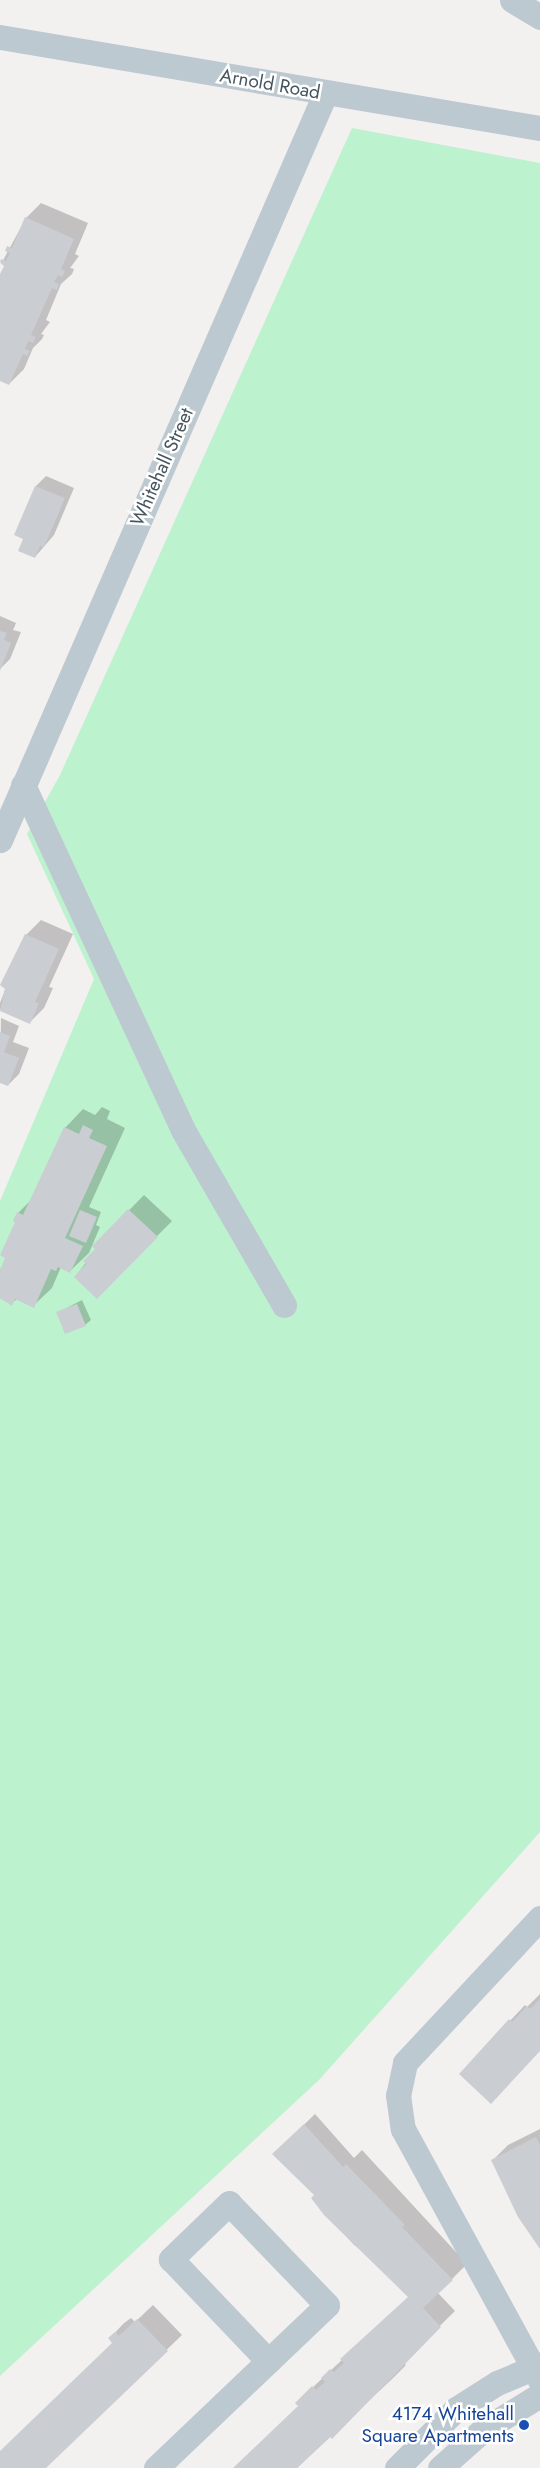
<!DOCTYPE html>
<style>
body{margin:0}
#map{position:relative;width:540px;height:2468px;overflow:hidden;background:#f3f0f0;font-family:Jost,sans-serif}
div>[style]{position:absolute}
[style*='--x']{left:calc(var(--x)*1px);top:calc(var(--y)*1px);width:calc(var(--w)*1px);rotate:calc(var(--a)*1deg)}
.green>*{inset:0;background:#bdf2cf}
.shadow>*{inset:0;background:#0003}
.building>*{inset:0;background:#caced3}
.minor>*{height:25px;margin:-12.5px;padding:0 12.5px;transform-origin:12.5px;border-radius:12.5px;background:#bdc9d0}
.dots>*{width:14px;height:14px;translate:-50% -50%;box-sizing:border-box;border:2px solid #fff;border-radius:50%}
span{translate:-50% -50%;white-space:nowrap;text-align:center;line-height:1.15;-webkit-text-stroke:5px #fff;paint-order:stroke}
.street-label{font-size:19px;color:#47555f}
.transit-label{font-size:19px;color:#164399}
.right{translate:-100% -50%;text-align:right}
</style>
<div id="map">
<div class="green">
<div style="clip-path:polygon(352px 128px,540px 163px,540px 1832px,319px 2080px,0 2376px,0 1201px,94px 979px,27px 834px,60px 775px)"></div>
</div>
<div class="shadow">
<div style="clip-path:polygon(41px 203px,88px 223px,75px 254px,79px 256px,70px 268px,74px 269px,72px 274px,61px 284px,46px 320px,50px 322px,41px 334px,44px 335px,42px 339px,33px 348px,24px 369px,9px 384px,0 380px,0 278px,5px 265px,1px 264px,26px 218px)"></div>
<div style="clip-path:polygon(46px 476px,74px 488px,54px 535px,35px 557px,25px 538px,36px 486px)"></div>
<div style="clip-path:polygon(0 616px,16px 623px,13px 630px,21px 632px,10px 659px,0 669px)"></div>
<div style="clip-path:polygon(41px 920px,73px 934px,49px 987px,53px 988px,44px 1008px,29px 1023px,0 1009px,0 1003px,26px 935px)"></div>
<div style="clip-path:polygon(1px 1018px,19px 1026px,13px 1042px,29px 1048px,19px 1074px,8px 1085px,0 1082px)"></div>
<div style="clip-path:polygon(102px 1107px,110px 1111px,107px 1119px,125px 1128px,89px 1207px,101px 1212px,96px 1225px,100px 1227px,89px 1253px,70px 1271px,61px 1267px,52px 1288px,33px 1306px,17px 1299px,11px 1304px,0 1298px,0 1270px,7px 1258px,18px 1213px,33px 1198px,65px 1128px,83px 1109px,95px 1115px)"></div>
<div style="clip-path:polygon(144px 1195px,172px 1221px,97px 1297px,75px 1277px,97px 1248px,94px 1246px)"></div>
<div style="clip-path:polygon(82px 1300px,91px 1320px,85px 1325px,57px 1313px)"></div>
<div style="clip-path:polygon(540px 1994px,540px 2050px,460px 2074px,525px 2005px,527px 2007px)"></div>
<div style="clip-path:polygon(315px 2114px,354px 2158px,362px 2150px,467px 2264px,438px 2293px,455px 2311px,403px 2362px,406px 2365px,391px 2380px,297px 2468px,234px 2468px,299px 2406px,312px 2388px,410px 2296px,372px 2257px,354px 2245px,312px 2198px,315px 2195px,284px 2144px)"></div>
<div style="clip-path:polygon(540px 2129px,540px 2247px,493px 2160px,508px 2145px)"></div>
<div style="clip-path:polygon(153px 2305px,182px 2335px,44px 2468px,0 2468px,0 2452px,114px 2343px,110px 2338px,124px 2323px,131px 2318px,135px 2322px)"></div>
</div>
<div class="building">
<div style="clip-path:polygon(25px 217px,74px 239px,61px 269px,65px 271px,62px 277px,58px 275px,54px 282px,59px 284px,57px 290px,52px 288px,31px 335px,36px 337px,33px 343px,28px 341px,25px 349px,30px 351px,27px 356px,23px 354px,9px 385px,0 381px,0 274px,4px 266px,0 262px,1px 259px,6px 261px,10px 253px,5px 251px,7px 246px,12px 248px)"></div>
<div style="clip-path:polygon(35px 486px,65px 498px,44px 547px,40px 546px,35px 558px,18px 551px,23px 539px,14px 535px)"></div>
<div style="clip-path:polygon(0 631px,7px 633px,4px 640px,11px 643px,0 671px)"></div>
<div style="clip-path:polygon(25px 934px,59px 949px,35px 1002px,39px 1003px,30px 1024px,0 1011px,5px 989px,0 985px)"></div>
<div style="clip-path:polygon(0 1032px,10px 1036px,4px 1052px,19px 1058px,8px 1086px,0 1083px)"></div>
<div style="clip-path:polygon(83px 1125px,93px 1130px,89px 1138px,107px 1146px,65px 1238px,83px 1246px,70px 1273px,58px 1267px,56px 1271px,51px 1269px,34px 1308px,15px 1299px,12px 1306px,0 1298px,0 1270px,5px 1258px,0 1255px,15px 1222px,13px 1221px,17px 1212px,23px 1215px,64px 1127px,79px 1134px)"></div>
<div style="clip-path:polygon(128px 1209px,158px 1237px,97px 1299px,74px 1277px,86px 1264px,83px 1261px,95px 1249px,92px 1246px)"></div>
<div style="clip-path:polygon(80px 1210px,97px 1217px,86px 1243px,69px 1236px)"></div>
<div style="clip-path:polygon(77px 1304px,86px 1326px,65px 1334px,56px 1312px)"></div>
<div style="clip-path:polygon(540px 1999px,540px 2051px,491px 2104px,459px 2074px,509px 2019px,512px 2022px,527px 2006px,530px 2009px)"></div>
<div style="clip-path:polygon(304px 2124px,343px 2167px,346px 2164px,405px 2225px,402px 2227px,453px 2280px,423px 2308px,441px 2327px,332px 2439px,330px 2437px,297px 2468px,233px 2468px,298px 2406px,295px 2403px,312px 2386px,316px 2390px,325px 2382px,321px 2378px,330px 2369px,334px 2372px,344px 2363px,340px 2359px,408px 2297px,324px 2215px,311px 2198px,314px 2195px,272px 2154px)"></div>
<div style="clip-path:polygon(536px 2137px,540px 2145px,540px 2249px,518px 2217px,491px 2160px)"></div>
<div style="clip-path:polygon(137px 2319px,168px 2351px,46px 2468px,0 2468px,0 2451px,112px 2343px,108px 2338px,115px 2332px,119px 2336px)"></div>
</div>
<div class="minor">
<div style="--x:512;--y:0;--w:33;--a:31"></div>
<div style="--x:0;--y:37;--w:548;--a:9.57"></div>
<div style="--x:23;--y:785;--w:380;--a:65.1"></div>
<div style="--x:183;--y:1130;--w:202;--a:60"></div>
<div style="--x:0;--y:840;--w:814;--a:-66.46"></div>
<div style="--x:540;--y:1918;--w:198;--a:133"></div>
<div style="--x:405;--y:2063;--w:33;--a:102"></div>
<div style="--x:398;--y:2095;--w:34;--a:82"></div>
<div style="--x:403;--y:2129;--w:286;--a:61.4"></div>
<div style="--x:156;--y:2468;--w:236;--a:-43.6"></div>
<div style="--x:327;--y:2305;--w:141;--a:-133.9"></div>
<div style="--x:229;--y:2203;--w:81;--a:136"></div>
<div style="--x:171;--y:2259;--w:141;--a:46.4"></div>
<div style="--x:397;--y:2468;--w:83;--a:-45"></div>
<div style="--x:456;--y:2409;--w:49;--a:-32.4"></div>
<div style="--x:497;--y:2383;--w:47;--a:-22.7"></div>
<div style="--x:440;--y:2468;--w:57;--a:-41.5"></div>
<div style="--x:483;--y:2430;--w:67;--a:-31.6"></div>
</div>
<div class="dots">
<div style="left:524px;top:2425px;background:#1a4fb4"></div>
</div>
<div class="street-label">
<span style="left:270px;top:84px;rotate:10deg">Arnold Road</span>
<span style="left:162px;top:467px;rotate:-66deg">Whitehall Street</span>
</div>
<div class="transit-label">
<span class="right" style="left:514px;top:2425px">4174 Whitehall<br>Square Apartments</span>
</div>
</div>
